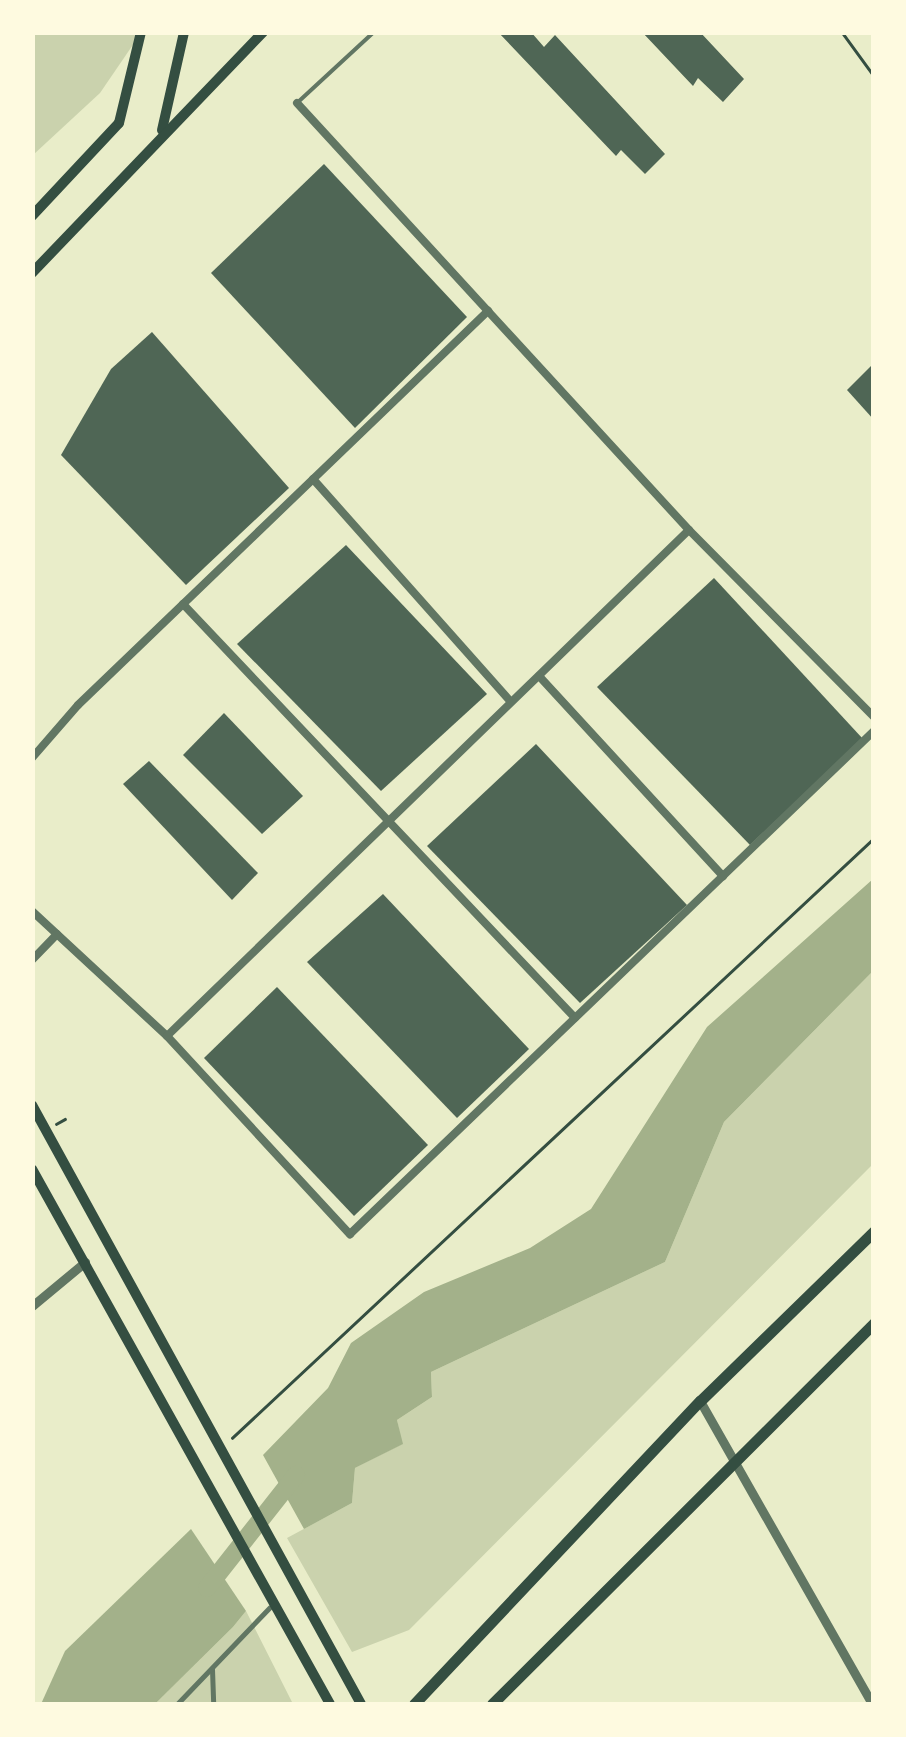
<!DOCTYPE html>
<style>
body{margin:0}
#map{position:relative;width:906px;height:1737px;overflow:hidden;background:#e9edc9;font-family:Cabin,sans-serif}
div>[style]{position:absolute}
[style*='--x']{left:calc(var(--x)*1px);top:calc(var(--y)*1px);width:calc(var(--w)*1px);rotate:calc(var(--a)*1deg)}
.green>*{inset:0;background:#cad2ad}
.water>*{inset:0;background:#a3b18a}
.canal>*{height:18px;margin:-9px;padding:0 9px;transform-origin:9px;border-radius:9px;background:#a3b18a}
.building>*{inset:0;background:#4f6655}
.path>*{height:2.5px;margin:-1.25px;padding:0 1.25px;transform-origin:1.25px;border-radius:1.25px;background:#344e41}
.service>*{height:4px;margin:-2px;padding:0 2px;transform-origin:2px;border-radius:2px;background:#617663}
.pedestrian>*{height:5px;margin:-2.5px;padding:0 2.5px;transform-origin:2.5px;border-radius:2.5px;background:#617663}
.minor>*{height:8px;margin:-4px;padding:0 4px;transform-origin:4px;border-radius:4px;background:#617663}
.tertiary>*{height:9px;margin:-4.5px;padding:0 4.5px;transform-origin:4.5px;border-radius:4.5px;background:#617663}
.secondary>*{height:10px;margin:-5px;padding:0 5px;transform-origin:5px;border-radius:5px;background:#344e41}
.primary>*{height:11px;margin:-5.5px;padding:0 5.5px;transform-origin:5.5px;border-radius:5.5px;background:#344e41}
span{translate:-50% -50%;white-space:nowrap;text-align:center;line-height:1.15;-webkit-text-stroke:10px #fefae0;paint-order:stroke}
.frame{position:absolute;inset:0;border:35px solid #fefae0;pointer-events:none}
</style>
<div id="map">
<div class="green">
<div style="clip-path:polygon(33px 33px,141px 33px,100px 93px,33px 155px)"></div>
<div style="clip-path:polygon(873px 971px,873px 1164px,409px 1630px,352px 1652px,287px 1538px,352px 1503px,355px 1468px,402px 1444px,397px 1420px,432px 1397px,431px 1372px,665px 1262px,724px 1122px)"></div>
<div style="clip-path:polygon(246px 1611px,293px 1704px,155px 1704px,233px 1627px)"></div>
</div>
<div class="water">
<div style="clip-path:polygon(873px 879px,873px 971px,724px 1122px,665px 1262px,431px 1372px,432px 1397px,397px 1420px,403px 1444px,355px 1468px,352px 1503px,304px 1529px,263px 1455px,328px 1388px,351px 1343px,424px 1292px,530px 1248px,591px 1209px,707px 1027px)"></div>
<div style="clip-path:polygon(191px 1529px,246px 1611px,233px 1627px,155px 1704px,41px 1704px,65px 1651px)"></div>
</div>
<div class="canal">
<div style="--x:207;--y:1588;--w:144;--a:-51.8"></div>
</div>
<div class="building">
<div style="clip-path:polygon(498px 32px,531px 32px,544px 47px,555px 35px,665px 154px,645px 174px,621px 150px,616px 156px)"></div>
<div style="clip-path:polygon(642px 32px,700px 32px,744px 79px,723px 102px,698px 78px,693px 86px)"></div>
<div style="clip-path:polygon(324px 164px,467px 317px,355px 428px,211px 273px)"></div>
<div style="clip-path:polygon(152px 332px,289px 488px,186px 585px,61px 455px,111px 369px)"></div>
<div style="clip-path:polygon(874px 363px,874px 420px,847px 390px)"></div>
<div style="clip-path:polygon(346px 545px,487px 694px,381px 791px,237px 644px)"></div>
<div style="clip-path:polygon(714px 578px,863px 739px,750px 845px,597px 687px)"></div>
<div style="clip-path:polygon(224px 713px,303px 796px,262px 834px,183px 755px)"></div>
<div style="clip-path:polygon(536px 744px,687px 905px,580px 1003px,427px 846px)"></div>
<div style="clip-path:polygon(149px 761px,258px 873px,232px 900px,123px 784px)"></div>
<div style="clip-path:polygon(383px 894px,529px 1049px,457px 1118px,307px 962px)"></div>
<div style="clip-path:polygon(277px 987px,428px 1145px,354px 1216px,204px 1058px)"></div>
</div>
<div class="path">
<div style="--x:842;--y:32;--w:54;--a:54"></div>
<div style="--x:56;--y:1124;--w:10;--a:-29"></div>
<div style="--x:232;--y:1438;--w:879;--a:-43.06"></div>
</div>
<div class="service">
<div style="--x:297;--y:103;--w:105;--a:-42.7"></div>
</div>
<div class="pedestrian">
<div style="--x:212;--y:1669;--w:35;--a:88"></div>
<div style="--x:177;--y:1704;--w:134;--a:-46.2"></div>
</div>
<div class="minor">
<div style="--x:297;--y:103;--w:580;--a:47.45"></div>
<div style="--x:689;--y:530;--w:263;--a:45.3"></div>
<div style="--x:313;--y:479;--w:298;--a:48.4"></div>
<div style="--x:183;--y:604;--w:570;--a:46.56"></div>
<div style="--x:539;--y:676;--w:272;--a:47.4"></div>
<div style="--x:32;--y:758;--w:70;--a:-49"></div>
<div style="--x:78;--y:705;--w:569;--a:-43.86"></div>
<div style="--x:32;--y:911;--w:184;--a:42.8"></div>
<div style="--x:167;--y:1036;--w:270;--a:47.3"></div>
<div style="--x:350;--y:1234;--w:726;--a:-43.83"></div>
<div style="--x:32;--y:960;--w:36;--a:-46"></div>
<div style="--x:167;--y:1036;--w:727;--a:-44.11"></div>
</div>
<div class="tertiary">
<div style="--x:32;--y:1306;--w:69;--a:-39.7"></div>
<div style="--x:700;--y:1401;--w:348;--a:60.4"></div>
</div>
<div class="secondary">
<div style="--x:162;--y:130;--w:100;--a:-77.3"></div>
<div style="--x:32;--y:216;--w:127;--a:-46.9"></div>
<div style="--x:119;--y:123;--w:94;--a:-76.4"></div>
<div style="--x:32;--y:273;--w:334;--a:-46.2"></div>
<div style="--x:32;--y:1105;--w:683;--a:61.22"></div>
<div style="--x:32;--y:1169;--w:612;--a:60.88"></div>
</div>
<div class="primary">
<div style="--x:414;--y:1704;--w:417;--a:-46.7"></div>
<div style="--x:700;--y:1401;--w:243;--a:-44.3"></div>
<div style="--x:492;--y:1704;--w:540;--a:-44.92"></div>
</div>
<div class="frame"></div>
</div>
